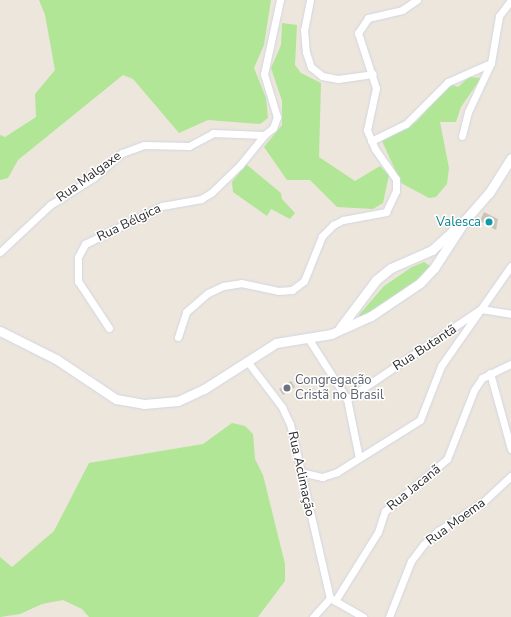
<!DOCTYPE html>
<meta charset="utf-8">
<style>
body{margin:0}
#map{position:relative;width:511px;height:617px;overflow:hidden;background:#ede6dc;font-family:"Nunito Sans",sans-serif}
div>[style]{position:absolute}
[style*='--x']{left:calc(var(--x)*1px);top:calc(var(--y)*1px);width:calc(var(--w)*1px);rotate:calc(var(--a)*1deg)}
.green>*{inset:0;background:#b0e696}
.building>*{inset:0;background:#c9c4bb}
.roads{filter:drop-shadow(0 0 1px #d1d5e4) drop-shadow(0 0 1px #d1d5e4)}
.minor>*{height:7px;margin:-3.5px;padding:0 3.5px;transform-origin:3.5px;border-radius:3.5px;background:#fff}
.tertiary>*{height:9px;margin:-4.5px;padding:0 4.5px;transform-origin:4.5px;border-radius:4.5px;background:#fff}
.dots>*{width:11px;height:11px;translate:-50% -50%;box-sizing:border-box;border:2px solid #fff;border-radius:50%}
span{translate:-50% -50%;white-space:nowrap;text-align:center;line-height:1.15;-webkit-text-stroke:3px #fff;paint-order:stroke}
.street-label{font-size:13px;color:#2b2b2b}
.culture-label{font-size:13px;color:#0d838f}
.right{translate:-100% -50%;text-align:right}
.worship-label{font-size:13px;color:#5b616d}
.left{translate:0 -50%;text-align:left}
</style>
<div id="map">
<div class="green">
<div style="clip-path:polygon(39px 0,271px 0,264px 45px,254px 68px,266px 98px,268px 118px,260px 124px,208px 120px,179px 133px,133px 79px,123px 75px,18px 160px,8px 178px,0 180px,0 135px,5px 137px,36px 117px,35px 94px,55px 70px,45px 15px)"></div>
<div style="clip-path:polygon(282px 23px,297px 25px,295px 65px,301px 73px,321px 83px,319px 157px,355px 181px,380px 166px,389px 175px,383px 203px,373px 209px,337px 207px,310px 180px,287px 180px,264px 147px,282px 125px,282px 101px,271px 68px,281px 45px)"></div>
<div style="clip-path:polygon(469px 77px,481px 78px,461px 107px,456px 122px,440px 122px,449px 168px,447px 184px,436px 197px,429px 198px,401px 183px,382px 141px,416px 122px,450px 84px,458px 87px)"></div>
<div style="clip-path:polygon(246px 164px,281px 193px,282px 199px,295px 213px,290px 219px,271px 209px,267px 216px,233px 192px,232px 182px)"></div>
<div style="clip-path:polygon(424px 262px,430px 266px,414px 283px,361px 318px,359px 315px,384px 286px,412px 267px)"></div>
<div style="clip-path:polygon(232px 423px,245px 426px,253px 434px,255px 459px,263px 475px,285px 564px,285px 581px,258px 617px,89px 617px,82px 609px,63px 600px,42px 604px,20px 614px,0 617px,0 557px,12px 567px,54px 531px,89px 463px,203px 444px)"></div>
</div>
<div class="building">
<div style="clip-path:polygon(484px 212px,498px 219px,496px 230px,480px 221px)"></div>
<div style="clip-path:polygon(291px 381px,295px 387px,283px 395px,279px 389px)"></div>
</div>
<div class="roads">
<div class="minor">
<div style="--x:310;--y:0;--w:31;--a:101"></div>
<div style="--x:304;--y:30;--w:22;--a:85"></div>
<div style="--x:306;--y:52;--w:16;--a:72"></div>
<div style="--x:311;--y:67;--w:14;--a:39"></div>
<div style="--x:322;--y:76;--w:16;--a:11"></div>
<div style="--x:338;--y:79;--w:35;--a:-8"></div>
<div style="--x:462;--y:136;--w:25;--a:-76"></div>
<div style="--x:468;--y:112;--w:54;--a:-64.9"></div>
<div style="--x:491;--y:63;--w:48;--a:-80.3"></div>
<div style="--x:499;--y:16;--w:20;--a:-53"></div>
<div style="--x:371;--y:141;--w:39;--a:-26"></div>
<div style="--x:406;--y:124;--w:59;--a:-45"></div>
<div style="--x:448;--y:82;--w:47;--a:-23.8"></div>
<div style="--x:0;--y:252;--w:69;--a:-43.2"></div>
<div style="--x:50;--y:205;--w:51;--a:-32.1"></div>
<div style="--x:93;--y:178;--w:38;--a:-41"></div>
<div style="--x:122;--y:153;--w:23;--a:-20"></div>
<div style="--x:144;--y:145;--w:45;--a:1.3"></div>
<div style="--x:189;--y:146;--w:27;--a:-28"></div>
<div style="--x:213;--y:133;--w:51;--a:2.2"></div>
<div style="--x:264;--y:135;--w:11;--a:-38"></div>
<div style="--x:273;--y:128;--w:12;--a:-70"></div>
<div style="--x:277;--y:117;--w:45;--a:-106.8"></div>
<div style="--x:264;--y:74;--w:76;--a:-77.8"></div>
<div style="--x:109;--y:328;--w:56;--a:-123.4"></div>
<div style="--x:78;--y:281;--w:24;--a:-90"></div>
<div style="--x:78;--y:257;--w:15;--a:-62"></div>
<div style="--x:85;--y:244;--w:86;--a:-26.3"></div>
<div style="--x:162;--y:206;--w:40;--a:-10"></div>
<div style="--x:201;--y:199;--w:12;--a:-31"></div>
<div style="--x:211;--y:193;--w:40;--a:-44"></div>
<div style="--x:240;--y:165;--w:38;--a:-51"></div>
<div style="--x:178;--y:337;--w:26;--a:-72"></div>
<div style="--x:186;--y:312;--w:29;--a:-41"></div>
<div style="--x:208;--y:293;--w:17;--a:-25"></div>
<div style="--x:223;--y:286;--w:18;--a:-9"></div>
<div style="--x:241;--y:283;--w:38;--a:12"></div>
<div style="--x:278;--y:291;--w:14;--a:-4"></div>
<div style="--x:292;--y:290;--w:15;--a:-37"></div>
<div style="--x:304;--y:281;--w:48;--a:-68.2"></div>
<div style="--x:322;--y:236;--w:16;--a:-45"></div>
<div style="--x:333;--y:225;--w:11;--a:-27"></div>
<div style="--x:343;--y:220;--w:44;--a:-10.5"></div>
<div style="--x:386;--y:212;--w:23;--a:-65"></div>
<div style="--x:396;--y:191;--w:12;--a:-90"></div>
<div style="--x:396;--y:179;--w:37;--a:-125"></div>
<div style="--x:375;--y:149;--w:21;--a:-113"></div>
<div style="--x:367;--y:130;--w:43;--a:-77.9"></div>
<div style="--x:376;--y:88;--w:58;--a:-108.1"></div>
<div style="--x:358;--y:33;--w:18;--a:-56"></div>
<div style="--x:368;--y:18;--w:35;--a:-13"></div>
<div style="--x:402;--y:10;--w:18;--a:-34"></div>
<div style="--x:308;--y:338;--w:72;--a:57.4"></div>
<div style="--x:347;--y:399;--w:60;--a:78.5"></div>
<div style="--x:247;--y:361;--w:58;--a:52.7"></div>
<div style="--x:282;--y:407;--w:19;--a:65"></div>
<div style="--x:290;--y:424;--w:179;--a:77.1"></div>
<div style="--x:490;--y:373;--w:79;--a:74.6"></div>
<div style="--x:347;--y:399;--w:161;--a:-33.9"></div>
<div style="--x:481;--y:309;--w:30;--a:9"></div>
<div style="--x:300;--y:472;--w:23;--a:13"></div>
<div style="--x:322;--y:477;--w:16;--a:-18"></div>
<div style="--x:337;--y:472;--w:98;--a:-32.1"></div>
<div style="--x:420;--y:420;--w:58;--a:-68.7"></div>
<div style="--x:441;--y:366;--w:122;--a:-55"></div>
<div style="--x:332;--y:599;--w:36;--a:30"></div>
<div style="--x:335;--y:601;--w:81;--a:-58.1"></div>
<div style="--x:378;--y:532;--w:22;--a:-72"></div>
<div style="--x:385;--y:511;--w:81;--a:-40"></div>
<div style="--x:447;--y:459;--w:74;--a:-68.6"></div>
<div style="--x:474;--y:390;--w:14;--a:-56"></div>
<div style="--x:482;--y:378;--w:32;--a:-26"></div>
<div style="--x:313;--y:617;--w:25;--a:-48"></div>
<div style="--x:389;--y:617;--w:60;--a:-68.6"></div>
<div style="--x:411;--y:561;--w:20;--a:-53"></div>
<div style="--x:423;--y:545;--w:21;--a:-43"></div>
<div style="--x:438;--y:531;--w:54;--a:-32.8"></div>
<div style="--x:483;--y:502;--w:38;--a:-43"></div>
</div>
<div class="tertiary">
<div style="--x:340;--y:328;--w:60;--a:-53.1"></div>
<div style="--x:376;--y:280;--w:19;--a:-39"></div>
<div style="--x:391;--y:268;--w:45;--a:-23.7"></div>
<div style="--x:432;--y:250;--w:46;--a:-42.4"></div>
<div style="--x:466;--y:219;--w:35;--a:-49"></div>
<div style="--x:489;--y:193;--w:41;--a:-57.8"></div>
<div style="--x:0;--y:331;--w:63;--a:26.6"></div>
<div style="--x:56;--y:359;--w:72;--a:33.7"></div>
<div style="--x:116;--y:399;--w:28;--a:10"></div>
<div style="--x:144;--y:404;--w:34;--a:-5"></div>
<div style="--x:178;--y:401;--w:29;--a:-25"></div>
<div style="--x:204;--y:389;--w:85;--a:-32.6"></div>
<div style="--x:276;--y:343;--w:56;--a:-9.3"></div>
<div style="--x:331;--y:334;--w:44;--a:-24.2"></div>
<div style="--x:371;--y:316;--w:59;--a:-34"></div>
<div style="--x:420;--y:283;--w:21;--a:-47"></div>
<div style="--x:434;--y:268;--w:59;--a:-56.9"></div>
</div>
</div>
<div class="dots">
<div style="left:489px;top:222px;background:#0f9aa8"></div>
<div style="left:287px;top:388px;background:#6b7280"></div>
</div>
<div class="street-label">
<span style="left:89px;top:177px;rotate:-36deg">Rua Malgaxe</span>
<span style="left:129px;top:223px;rotate:-26deg">Rua Bélgica</span>
<span style="left:425px;top:348px;rotate:-33deg">Rua Butantã</span>
<span style="left:301px;top:474px;rotate:78deg">Rua Aclimação</span>
<span style="left:414px;top:488px;rotate:-39deg">Rua Jacanã</span>
<span style="left:456px;top:522px;rotate:-36deg">Rua Moema</span>
</div>
<div class="culture-label">
<span class="right" style="left:481px;top:222px">Valesca</span>
</div>
<div class="worship-label">
<span class="left" style="left:295px;top:388px">Congregação<br>Cristã no Brasil</span>
</div>
</div>
